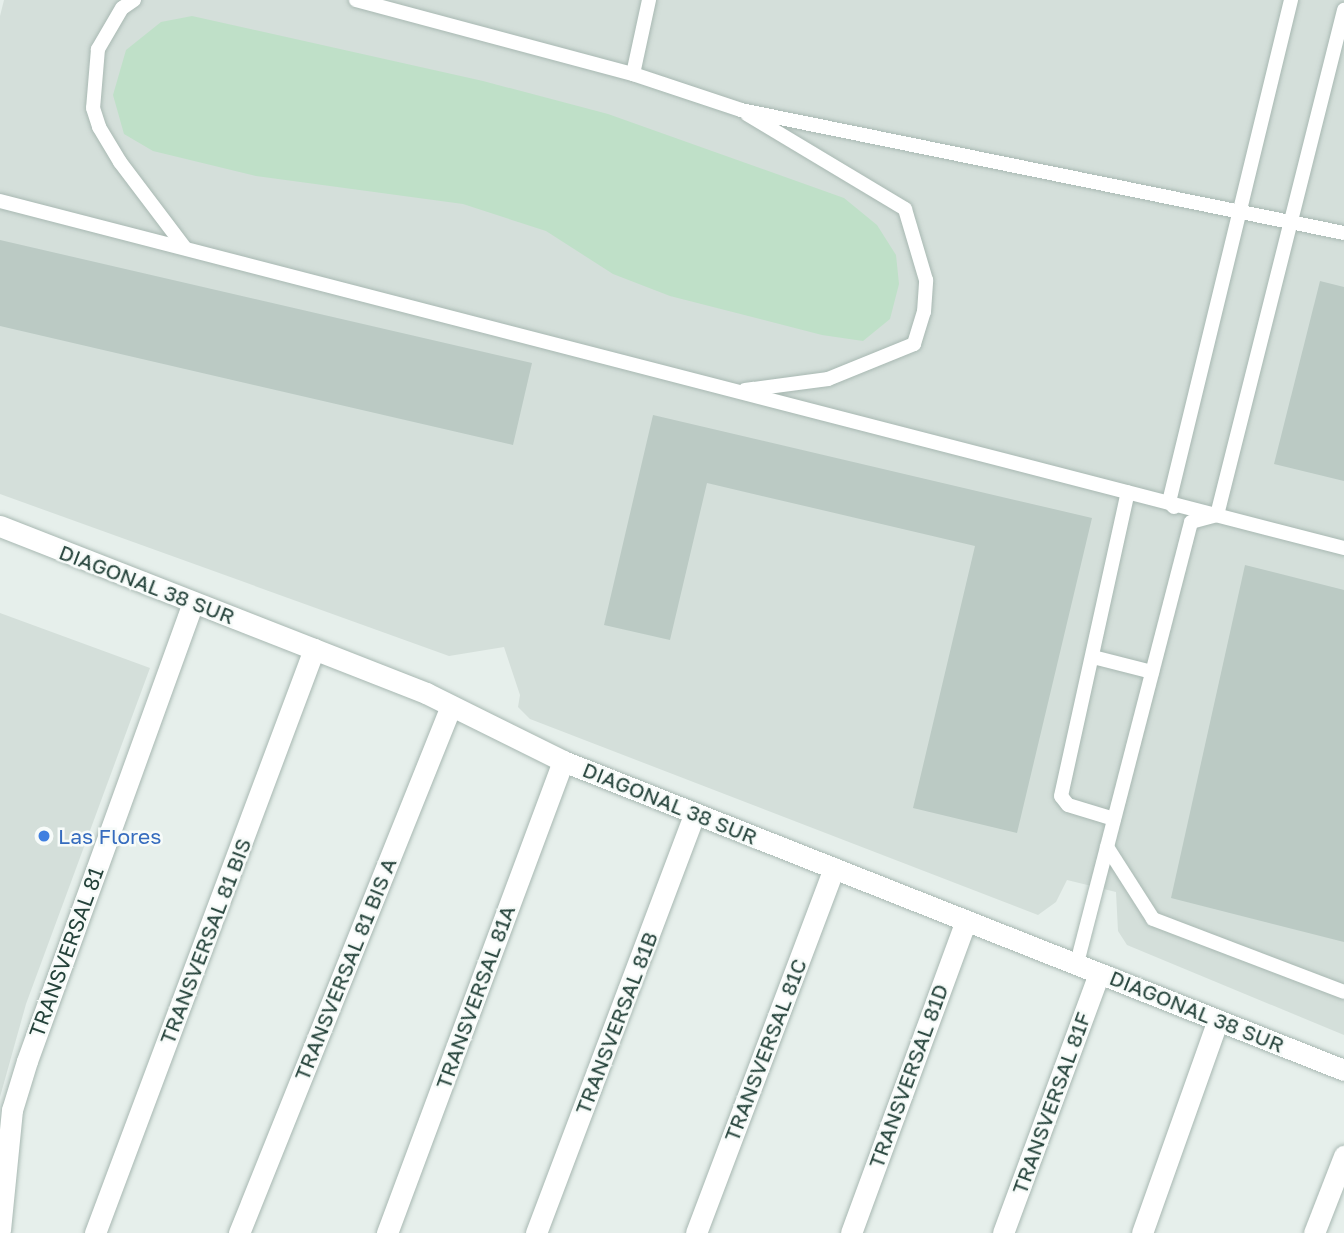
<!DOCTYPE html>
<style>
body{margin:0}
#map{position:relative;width:1344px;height:1233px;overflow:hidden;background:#e6efeb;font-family:"Golos Text",sans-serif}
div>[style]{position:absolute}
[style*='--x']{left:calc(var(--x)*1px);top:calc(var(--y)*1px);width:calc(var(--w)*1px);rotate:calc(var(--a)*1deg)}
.built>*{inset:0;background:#d4dfda}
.green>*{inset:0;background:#bfe0c8}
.building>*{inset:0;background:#bbcac4}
.roads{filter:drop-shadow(0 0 2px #a8b8b2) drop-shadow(0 0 2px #a8b8b2)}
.service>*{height:14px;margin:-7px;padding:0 7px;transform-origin:7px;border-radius:7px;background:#fff}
.minor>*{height:21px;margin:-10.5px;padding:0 10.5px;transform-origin:10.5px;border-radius:10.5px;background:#fff}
.tertiary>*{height:21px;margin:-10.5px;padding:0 10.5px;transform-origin:10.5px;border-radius:10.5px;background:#fff}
.dots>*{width:19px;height:19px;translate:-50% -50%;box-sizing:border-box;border:4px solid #f7fbf9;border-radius:50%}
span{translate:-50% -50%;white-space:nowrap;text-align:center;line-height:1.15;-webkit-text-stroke:5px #f7fbf9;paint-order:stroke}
.street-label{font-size:21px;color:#24423a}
.shop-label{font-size:21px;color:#366cbe}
.left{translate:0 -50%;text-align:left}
</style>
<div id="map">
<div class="built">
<div style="clip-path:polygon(4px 0,1344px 0,1344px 1035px,1127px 945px,1118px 931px,1116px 892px,1067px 880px,1056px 902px,1038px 915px,530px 719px,518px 707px,520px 695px,504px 647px,449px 656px,0 494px,0 16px)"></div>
<div style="clip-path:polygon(0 613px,150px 668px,26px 1004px,0 1097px)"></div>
</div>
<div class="green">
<div style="clip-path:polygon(192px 16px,483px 81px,608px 114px,844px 198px,877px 225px,896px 255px,899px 284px,890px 319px,863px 341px,822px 335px,670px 296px,613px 274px,546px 231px,463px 204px,256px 176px,153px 151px,124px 134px,113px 95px,126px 50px,161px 22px)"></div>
</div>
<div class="building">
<div style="clip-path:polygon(0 240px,532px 363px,513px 445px,0 326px)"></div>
<div style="clip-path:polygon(1320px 281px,1344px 287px,1344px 481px,1274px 464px)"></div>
<div style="clip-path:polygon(653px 415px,1092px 518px,1017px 833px,913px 808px,975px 546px,707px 483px,670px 640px,604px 625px)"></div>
<div style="clip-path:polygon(1245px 565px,1344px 590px,1344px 942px,1171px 898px)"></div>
</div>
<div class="roads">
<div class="service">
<div style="--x:134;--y:0;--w:14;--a:146"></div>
<div style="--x:122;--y:8;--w:48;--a:120.3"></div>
<div style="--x:98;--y:49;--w:59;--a:94.8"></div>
<div style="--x:93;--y:108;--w:20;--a:72"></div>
<div style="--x:99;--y:127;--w:41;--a:59"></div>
<div style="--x:120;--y:162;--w:108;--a:52.9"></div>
<div style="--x:356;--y:0;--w:287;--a:15"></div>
<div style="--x:633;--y:74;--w:114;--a:18.4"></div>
<div style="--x:741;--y:110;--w:615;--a:11.53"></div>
<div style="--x:633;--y:74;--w:76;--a:-77.8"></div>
<div style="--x:0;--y:201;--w:1388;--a:14.48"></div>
<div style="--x:745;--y:390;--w:84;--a:-7.5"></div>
<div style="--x:828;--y:379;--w:93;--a:-22.1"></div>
<div style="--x:914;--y:344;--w:34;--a:-73"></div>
<div style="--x:924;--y:312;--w:32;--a:-86"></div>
<div style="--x:926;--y:280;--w:74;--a:-106.5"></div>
<div style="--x:905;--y:209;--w:184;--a:-149"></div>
<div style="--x:1174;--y:507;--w:7;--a:-135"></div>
<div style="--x:1169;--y:502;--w:517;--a:-76.34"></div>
<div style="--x:1191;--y:522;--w:27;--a:-15"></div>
<div style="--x:1217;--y:515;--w:521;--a:-75.88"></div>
<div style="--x:1093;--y:657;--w:61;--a:14.3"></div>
<div style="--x:1114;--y:819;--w:48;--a:-163.1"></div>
<div style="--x:1068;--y:805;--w:11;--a:-128"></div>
<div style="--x:1061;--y:796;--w:311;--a:-77.6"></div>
<div style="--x:1107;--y:847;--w:85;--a:57.4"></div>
<div style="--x:1153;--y:919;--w:204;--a:20.9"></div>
<div style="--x:1077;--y:963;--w:455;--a:-75.5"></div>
</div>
<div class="minor">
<div style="--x:0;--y:1230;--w:121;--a:-84.3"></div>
<div style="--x:12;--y:1110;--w:51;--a:-73"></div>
<div style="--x:27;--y:1061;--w:488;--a:-70.1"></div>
<div style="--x:95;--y:1233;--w:624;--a:-69.44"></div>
<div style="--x:239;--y:1233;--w:568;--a:-68.09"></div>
<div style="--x:387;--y:1233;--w:504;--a:-69.55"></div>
<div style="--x:536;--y:1233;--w:449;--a:-69.3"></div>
<div style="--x:696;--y:1233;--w:390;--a:-69.3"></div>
<div style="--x:851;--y:1233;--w:333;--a:-69.8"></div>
<div style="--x:1003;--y:1233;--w:277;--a:-69.7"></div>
<div style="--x:1142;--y:1233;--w:226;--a:-70.4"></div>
<div style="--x:1314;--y:1233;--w:83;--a:-68.7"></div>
</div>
<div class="tertiary">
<div style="--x:0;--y:526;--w:458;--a:21.4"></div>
<div style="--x:426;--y:693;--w:153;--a:26.4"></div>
<div style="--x:563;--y:761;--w:840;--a:21.59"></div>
</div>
</div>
<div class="dots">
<div style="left:44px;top:836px;background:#3f7fe0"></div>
</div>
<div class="street-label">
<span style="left:147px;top:584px;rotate:21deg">DIAGONAL 38 SUR</span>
<span style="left:670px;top:803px;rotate:22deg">DIAGONAL 38 SUR</span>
<span style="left:205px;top:941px;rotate:-69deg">TRANSVERSAL 81 BIS</span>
<span style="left:66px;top:952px;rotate:-70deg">TRANSVERSAL 81</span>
<span style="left:345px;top:969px;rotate:-68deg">TRANSVERSAL 81 BIS A</span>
<span style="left:475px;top:997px;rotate:-70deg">TRANSVERSAL 81A</span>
<span style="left:1197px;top:1011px;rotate:22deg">DIAGONAL 38 SUR</span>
<span style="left:616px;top:1023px;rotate:-69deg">TRANSVERSAL 81B</span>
<span style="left:765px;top:1050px;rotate:-69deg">TRANSVERSAL 81C</span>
<span style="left:908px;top:1076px;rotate:-70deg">TRANSVERSAL 81D</span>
<span style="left:1051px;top:1103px;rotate:-70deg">TRANSVERSAL 81F</span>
</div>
<div class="shop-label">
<span class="left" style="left:58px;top:836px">Las Flores</span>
</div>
</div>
